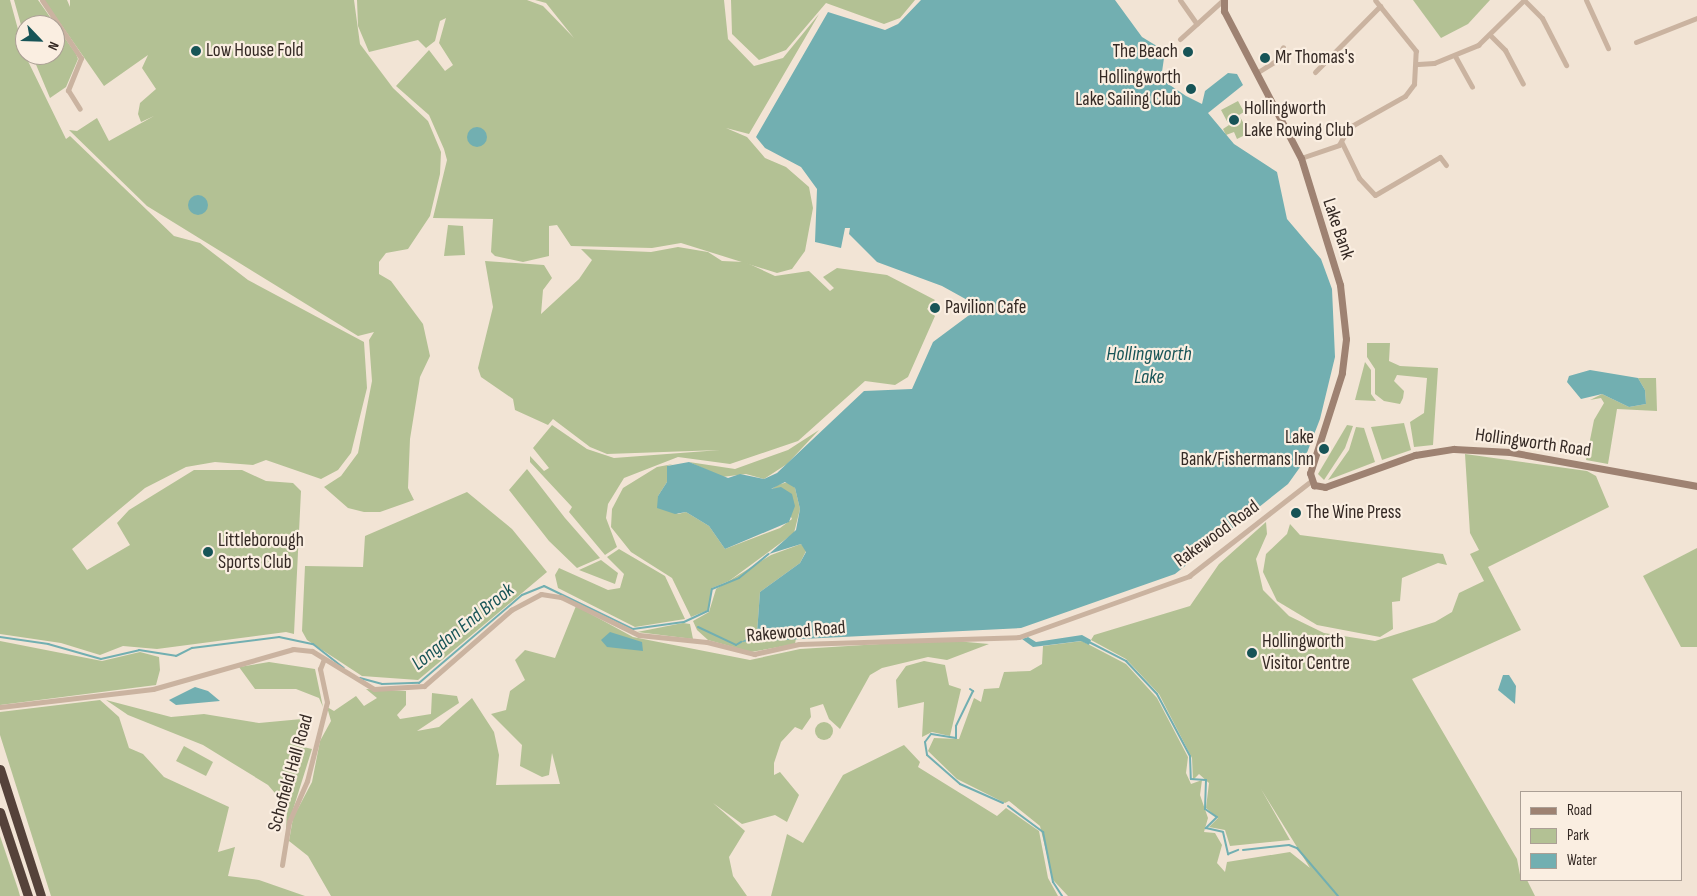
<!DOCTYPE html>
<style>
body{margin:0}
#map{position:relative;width:1697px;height:896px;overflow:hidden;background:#f2e4d5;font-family:"Sofia Sans Condensed",sans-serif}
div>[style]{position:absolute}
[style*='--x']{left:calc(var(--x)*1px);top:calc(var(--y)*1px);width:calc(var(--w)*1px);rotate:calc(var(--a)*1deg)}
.green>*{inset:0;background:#b3c194}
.round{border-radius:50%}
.water>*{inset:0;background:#72afb1}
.stream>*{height:2px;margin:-1px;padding:0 1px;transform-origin:1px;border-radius:1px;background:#72afb1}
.minor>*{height:5px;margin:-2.5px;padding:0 2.5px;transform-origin:2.5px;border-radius:2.5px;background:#cab3a0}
.secondary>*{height:7px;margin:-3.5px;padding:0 3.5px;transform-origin:3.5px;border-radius:3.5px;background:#9e8272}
.motorway>*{height:9px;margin:-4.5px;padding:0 4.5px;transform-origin:4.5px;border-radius:4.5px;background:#55423a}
.dots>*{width:14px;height:14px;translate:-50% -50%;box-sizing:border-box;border:2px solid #faeee1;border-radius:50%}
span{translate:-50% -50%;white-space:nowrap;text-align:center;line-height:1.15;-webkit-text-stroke:4.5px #faeee1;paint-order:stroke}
.poi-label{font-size:19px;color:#342924}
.left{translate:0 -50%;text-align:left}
.right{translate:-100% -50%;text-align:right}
.street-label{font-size:19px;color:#342924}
.water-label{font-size:20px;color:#175457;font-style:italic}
.legend{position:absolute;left:1520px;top:791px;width:162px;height:90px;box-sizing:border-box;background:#faeee1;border:1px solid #ab9f95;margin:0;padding:6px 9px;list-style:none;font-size:15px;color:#342924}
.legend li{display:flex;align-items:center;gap:10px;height:25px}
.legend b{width:25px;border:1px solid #ab9f95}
.north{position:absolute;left:15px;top:15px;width:50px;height:50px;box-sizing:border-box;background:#faeee1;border:1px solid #ab9f95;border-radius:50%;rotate:114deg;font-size:14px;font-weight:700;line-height:20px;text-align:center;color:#342924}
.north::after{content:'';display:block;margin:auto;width:18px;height:22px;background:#175457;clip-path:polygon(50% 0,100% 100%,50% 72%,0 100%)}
</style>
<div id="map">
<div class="green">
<div style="clip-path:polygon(0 0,10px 0,25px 55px,66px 139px,70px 136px,174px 236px,200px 243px,248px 280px,364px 342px,367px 388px,351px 453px,338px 470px,321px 479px,266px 460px,253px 465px,215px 462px,186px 467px,145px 488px,72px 549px,87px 570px,130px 545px,117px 523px,129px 510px,194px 470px,242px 470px,266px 481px,293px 483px,301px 491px,294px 634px,286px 632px,157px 649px,123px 646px,100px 655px,61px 643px,0 634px)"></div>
<div style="clip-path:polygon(14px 0,38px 0,76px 54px,78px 59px,66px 87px,50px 98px,32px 55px,55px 55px,55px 25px,25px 25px,25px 39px)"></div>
<div style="clip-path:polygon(44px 0,67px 0,70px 7px,70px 0,354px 0,360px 44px,393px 88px,428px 121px,441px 152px,440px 174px,430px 216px,408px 249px,386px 253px,379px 262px,379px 274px,391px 281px,423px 324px,430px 356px,420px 377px,410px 439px,408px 488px,414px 500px,380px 512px,364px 512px,348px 508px,324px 487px,341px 476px,358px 453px,372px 381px,369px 340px,374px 332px,358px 336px,147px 206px,69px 130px,77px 131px,97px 118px,109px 141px,154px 116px,141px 122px,138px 114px,140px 103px,156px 89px,142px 68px,148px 55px,104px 86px)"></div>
<div style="clip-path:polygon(357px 0,527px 0,543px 6px,574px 38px,546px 3px,535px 0,724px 0,728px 39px,754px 66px,783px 58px,819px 14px,749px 134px,726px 128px,747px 137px,765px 158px,786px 167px,809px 187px,813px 208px,805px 251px,792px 269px,777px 273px,681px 243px,652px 248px,571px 246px,557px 225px,549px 226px,549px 256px,523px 262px,495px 256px,491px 252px,493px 219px,433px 218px,447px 160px,444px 149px,429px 115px,396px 86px,429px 50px,445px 71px,453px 65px,439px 43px,446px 18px,440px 21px,435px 41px,426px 48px,418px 40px,369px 52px,358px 26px)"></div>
<div style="clip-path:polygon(731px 0,915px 0,900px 18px,884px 24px,826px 3px,786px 50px,759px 60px,732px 34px)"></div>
<div style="clip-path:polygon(1413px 0,1490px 0,1468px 24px,1441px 38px)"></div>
<div style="clip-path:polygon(1238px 101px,1244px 112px,1239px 115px,1249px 133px,1237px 139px,1234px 132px,1226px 135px,1223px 129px,1229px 125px,1221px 110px)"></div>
<div style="clip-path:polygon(448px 225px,463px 226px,465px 255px,444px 256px)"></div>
<div style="clip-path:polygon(678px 247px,708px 252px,722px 261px,745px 262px,775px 276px,809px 271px,830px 291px,834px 288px,823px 277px,837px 268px,887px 275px,935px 300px,927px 309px,935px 316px,908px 377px,895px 385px,865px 381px,798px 441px,730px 464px,678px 457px,624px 478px,608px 504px,606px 518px,617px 547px,605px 555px,569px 512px,572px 507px,530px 462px,530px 456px,544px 471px,549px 468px,533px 448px,552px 425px,587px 449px,614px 458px,720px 450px,607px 454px,590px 447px,553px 419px,548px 425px,515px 410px,513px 399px,481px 377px,478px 368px,493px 307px,485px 261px,544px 265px,552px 278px,543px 290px,541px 314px,579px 279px,592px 260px,581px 249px,651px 252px)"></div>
<div style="clip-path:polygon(1367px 343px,1390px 343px,1389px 361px,1400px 366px,1438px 368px,1433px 445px,1414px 447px,1410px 422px,1424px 413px,1427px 378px,1397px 375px,1394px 381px,1404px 391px,1403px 398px,1400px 404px,1384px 401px,1375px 394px,1375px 369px,1367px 357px)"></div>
<div style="clip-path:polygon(1365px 362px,1371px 370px,1371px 394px,1376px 401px,1355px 400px)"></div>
<div style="clip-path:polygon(1638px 378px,1656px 378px,1657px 411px,1617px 409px,1608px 464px,1586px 460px,1594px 420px,1604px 403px,1601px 398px,1590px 400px,1602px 394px,1629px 407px,1646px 404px,1645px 390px)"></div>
<div style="clip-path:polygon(1404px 423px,1411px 450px,1382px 460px,1371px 427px)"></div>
<div style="clip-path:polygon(1347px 425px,1353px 426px,1345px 448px,1324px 480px,1318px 474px)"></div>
<div style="clip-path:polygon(1356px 427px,1364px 428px,1375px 462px,1328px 480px,1349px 450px)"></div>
<div style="clip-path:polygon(819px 430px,787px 464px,764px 479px,746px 474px,722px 477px,689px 462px,735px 469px,788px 450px)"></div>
<div style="clip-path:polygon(1465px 454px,1587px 471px,1596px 476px,1609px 507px,1488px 567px,1521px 630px,1412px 679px,1517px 859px,1521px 880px,1527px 880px,1535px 896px,1068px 896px,1053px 880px,1040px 826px,1009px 801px,1005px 803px,957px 779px,928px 751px,934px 738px,959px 739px,974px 698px,981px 702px,984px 689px,999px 688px,1004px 672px,1030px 671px,1042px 664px,1043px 646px,1082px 641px,1126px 664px,1157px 698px,1188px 757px,1186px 773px,1191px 784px,1202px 780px,1200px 795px,1208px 818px,1204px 832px,1215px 833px,1222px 845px,1217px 863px,1225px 872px,1227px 862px,1290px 852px,1310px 868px,1261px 789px,1290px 840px,1230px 846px,1225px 830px,1209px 827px,1218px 818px,1206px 808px,1209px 783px,1199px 774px,1193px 780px,1192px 758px,1159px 694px,1126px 659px,1091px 640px,1094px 635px,1190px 606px,1219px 564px,1266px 522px,1267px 534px,1256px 559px,1263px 590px,1289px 616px,1324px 633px,1375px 641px,1435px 622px,1452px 612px,1459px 593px,1484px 581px,1470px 554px,1479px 550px,1470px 533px)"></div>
<div style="clip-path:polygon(673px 464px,667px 466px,667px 482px,658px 496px,678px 514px,686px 512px,709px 526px,725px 549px,780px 528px,792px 519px,777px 488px,771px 490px,777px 485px,788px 482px,795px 488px,800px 509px,794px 533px,729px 581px,712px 588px,708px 610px,691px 617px,672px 578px,631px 552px,611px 527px,612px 509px,623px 488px,657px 467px)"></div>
<div style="clip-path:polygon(527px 469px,565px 518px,600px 558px,577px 568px,549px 541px,509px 490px)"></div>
<div style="clip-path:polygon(467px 492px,512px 529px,547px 572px,418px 680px,362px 676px,307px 640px,302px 631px,305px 566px,363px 567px,365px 536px)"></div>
<div style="clip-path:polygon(1290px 524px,1300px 535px,1443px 554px,1447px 565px,1438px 563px,1402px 578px,1400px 601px,1392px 602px,1393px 629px,1380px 637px,1317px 625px,1277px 601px,1263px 572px,1266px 554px,1287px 534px)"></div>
<div style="clip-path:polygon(801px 544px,807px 549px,800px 563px,760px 592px,757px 633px,742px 642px,796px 638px,795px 644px,751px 652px,708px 640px,697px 630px,693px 621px,709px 612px,716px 589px,771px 555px)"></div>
<div style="clip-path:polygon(1697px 548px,1697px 647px,1681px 647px,1643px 576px)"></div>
<div style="clip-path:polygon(619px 549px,665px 576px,685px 619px,635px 627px,558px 588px,555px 575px,559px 568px,608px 590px,620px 588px,624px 574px,607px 557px)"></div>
<div style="clip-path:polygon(601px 560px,618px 573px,615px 584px,579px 570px)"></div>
<div style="clip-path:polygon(576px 606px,633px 637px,750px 660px,800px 649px,944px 640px,989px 644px,947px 660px,928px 657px,882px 668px,870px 675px,840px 729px,829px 719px,823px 704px,810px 708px,811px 717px,802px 730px,795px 727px,781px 742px,774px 763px,774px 775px,780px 772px,799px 795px,787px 822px,775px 815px,742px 824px,713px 803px,745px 831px,729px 857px,733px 876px,747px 896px,331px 896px,308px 856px,289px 841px,293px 818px,312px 782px,320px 741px,331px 721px,327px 707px,334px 711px,356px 696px,364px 706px,377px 698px,366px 689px,406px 691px,406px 705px,397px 715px,400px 719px,431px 714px,432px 693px,457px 696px,459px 703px,417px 731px,439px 727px,472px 698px,494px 732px,499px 755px,496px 785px,560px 784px,552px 753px,549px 775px,542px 777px,520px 766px,522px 745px,491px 714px,506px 710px,510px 691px,525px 680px,515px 660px,525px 650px,555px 658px)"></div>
<div style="clip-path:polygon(683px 623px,690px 624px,693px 639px,637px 632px)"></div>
<div style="clip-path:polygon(0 641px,102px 661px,140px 652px,159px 657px,160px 670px,156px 685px,0 705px)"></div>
<div style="clip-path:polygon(924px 661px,945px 665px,949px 685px,961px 689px,950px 736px,932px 732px,922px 737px,924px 702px,898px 708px,896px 680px,906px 666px)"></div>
<div style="clip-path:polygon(269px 662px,315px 669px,323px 707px,319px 698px,296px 689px,255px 689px,239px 667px)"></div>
<div style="clip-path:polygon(100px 700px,119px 717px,129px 748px,143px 754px,164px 777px,229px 807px,218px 852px,235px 847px,228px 876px,259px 880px,305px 896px,51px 896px,0 735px,0 712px)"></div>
<div style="clip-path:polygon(106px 700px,171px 717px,204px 714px,259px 723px,302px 719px,299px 746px,312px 749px,286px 832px,287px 807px,268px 785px,203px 745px,128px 715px)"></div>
<div class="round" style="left:815px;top:722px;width:18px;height:18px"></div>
<div style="clip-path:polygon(904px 745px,920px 762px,918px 767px,997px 816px,1006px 808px,1039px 831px,1048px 878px,1058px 896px,771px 896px,787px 834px,803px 843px,843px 775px)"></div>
<div style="clip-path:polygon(184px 746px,213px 762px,206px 776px,176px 761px)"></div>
<div style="clip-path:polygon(0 836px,18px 889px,20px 896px,0 896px)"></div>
</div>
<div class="water">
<div style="clip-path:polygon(921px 0,1115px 0,1142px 37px,1165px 51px,1161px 79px,1186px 96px,1202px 104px,1205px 91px,1228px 73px,1237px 74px,1243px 85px,1208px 113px,1234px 144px,1277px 172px,1287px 219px,1321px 259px,1332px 289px,1335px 357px,1320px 419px,1303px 463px,1288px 484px,1175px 574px,1021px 628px,741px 642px,757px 633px,760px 592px,800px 563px,806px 552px,801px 544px,769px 554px,796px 530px,800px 509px,795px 488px,785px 482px,771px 489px,781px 487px,792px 494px,795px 506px,789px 522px,725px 549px,709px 526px,686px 512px,675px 514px,657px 508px,658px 496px,667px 482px,667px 466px,689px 462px,728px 478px,740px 474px,764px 479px,777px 473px,864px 391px,912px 389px,933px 342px,980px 307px,942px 286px,877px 262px,849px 234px,850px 228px,845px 228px,841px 248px,815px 242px,817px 189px,801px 167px,765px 148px,756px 137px,828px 12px,885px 30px,898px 24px)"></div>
<div class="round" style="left:467px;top:127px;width:20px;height:20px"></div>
<div class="round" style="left:188px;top:195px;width:20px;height:20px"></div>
<div style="clip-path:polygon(1590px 370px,1638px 378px,1645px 390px,1646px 404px,1629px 407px,1602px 394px,1581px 399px,1567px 382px,1569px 376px)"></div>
<div style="clip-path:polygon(610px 632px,642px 642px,643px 651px,607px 647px,601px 640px)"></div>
<div style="clip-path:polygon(1082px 635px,1091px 640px,1089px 645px,1081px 641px,1033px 647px,1022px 639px,1028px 637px,1036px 642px)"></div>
<div style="clip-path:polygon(1503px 675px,1509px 675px,1516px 686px,1515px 704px,1498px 690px)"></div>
<div style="clip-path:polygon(195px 687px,208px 691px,220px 701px,176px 705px,169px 700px)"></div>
</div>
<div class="stream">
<div style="--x:698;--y:627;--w:42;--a:25.3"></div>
<div style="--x:736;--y:645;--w:6;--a:-31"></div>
<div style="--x:0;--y:637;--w:49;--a:8.3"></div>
<div style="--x:48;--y:644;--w:55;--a:15.8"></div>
<div style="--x:101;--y:659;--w:39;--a:-13"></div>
<div style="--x:139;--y:650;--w:37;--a:9"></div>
<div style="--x:176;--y:656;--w:18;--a:-27"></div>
<div style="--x:192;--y:648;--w:88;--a:-7.2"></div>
<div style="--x:279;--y:637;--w:35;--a:12"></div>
<div style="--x:313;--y:644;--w:39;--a:38"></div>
<div style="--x:1089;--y:642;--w:42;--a:27.2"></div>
<div style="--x:1126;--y:661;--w:45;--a:46.8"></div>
<div style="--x:1157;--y:694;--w:70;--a:62"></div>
<div style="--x:1190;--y:756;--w:23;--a:88"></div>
<div style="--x:1191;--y:779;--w:15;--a:4"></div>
<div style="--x:1206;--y:780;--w:29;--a:92"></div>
<div style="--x:1205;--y:809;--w:14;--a:34"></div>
<div style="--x:1217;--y:817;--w:16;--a:135"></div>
<div style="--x:1206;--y:828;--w:17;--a:13"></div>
<div style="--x:1223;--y:832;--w:23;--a:77"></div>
<div style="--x:1228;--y:854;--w:11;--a:-22"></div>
<div style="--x:360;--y:678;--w:23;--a:15"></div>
<div style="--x:382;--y:684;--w:37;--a:-2"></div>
<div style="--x:419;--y:683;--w:135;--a:-40.5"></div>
<div style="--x:522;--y:595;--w:24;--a:-22"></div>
<div style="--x:544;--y:586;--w:99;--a:25.8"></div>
<div style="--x:633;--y:629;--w:51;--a:-7.8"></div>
<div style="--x:684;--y:622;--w:26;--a:-25"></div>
<div style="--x:708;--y:611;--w:22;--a:-80"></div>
<div style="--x:712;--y:589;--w:29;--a:-22"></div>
<div style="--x:739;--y:578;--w:38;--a:-39"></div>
<div style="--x:970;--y:689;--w:4;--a:34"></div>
<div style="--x:973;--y:691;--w:39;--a:116"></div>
<div style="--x:956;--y:726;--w:12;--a:90"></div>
<div style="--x:956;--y:738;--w:25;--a:-171"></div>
<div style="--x:931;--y:734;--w:10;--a:127"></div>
<div style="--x:925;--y:742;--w:13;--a:81"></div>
<div style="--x:927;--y:755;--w:44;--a:41.3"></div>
<div style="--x:960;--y:784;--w:47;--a:23.8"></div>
<div style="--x:1008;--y:806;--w:44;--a:36.6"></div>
<div style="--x:1043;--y:832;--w:51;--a:78.7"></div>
<div style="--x:1053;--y:882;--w:17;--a:57"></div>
<div style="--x:1243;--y:850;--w:46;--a:-6.2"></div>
<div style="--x:1289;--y:845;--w:9;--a:21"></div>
<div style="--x:1297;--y:848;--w:63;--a:49.5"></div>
</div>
<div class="minor">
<div style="--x:42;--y:0;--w:70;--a:56.1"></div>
<div style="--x:81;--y:58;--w:35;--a:112"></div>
<div style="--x:68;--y:90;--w:22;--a:58"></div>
<div style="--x:1180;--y:0;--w:29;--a:55"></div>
<div style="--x:1524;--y:0;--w:25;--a:45"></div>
<div style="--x:1542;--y:18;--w:53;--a:62.9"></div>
<div style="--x:1586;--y:0;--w:53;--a:65.4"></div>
<div style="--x:1491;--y:36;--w:20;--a:45"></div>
<div style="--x:1505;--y:50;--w:38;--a:62"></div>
<div style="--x:1180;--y:39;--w:58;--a:-42.2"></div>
<div style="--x:1636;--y:42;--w:66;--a:-21.5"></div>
<div style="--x:1455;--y:56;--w:35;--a:61"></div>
<div style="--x:1418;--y:64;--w:16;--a:-4"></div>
<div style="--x:1434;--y:63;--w:48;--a:-22.2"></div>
<div style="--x:1478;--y:45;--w:64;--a:-44.4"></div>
<div style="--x:1258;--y:72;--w:22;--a:-32"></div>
<div style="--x:1277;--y:60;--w:14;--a:-65"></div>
<div style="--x:1315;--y:72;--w:93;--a:-45.4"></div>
<div style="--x:1342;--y:143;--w:39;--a:64"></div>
<div style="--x:1359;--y:178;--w:23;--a:47"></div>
<div style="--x:1375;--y:195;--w:75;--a:-30.3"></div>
<div style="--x:1440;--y:157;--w:10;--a:53"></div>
<div style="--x:1301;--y:158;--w:40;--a:-18.9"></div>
<div style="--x:1339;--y:145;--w:19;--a:-62"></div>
<div style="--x:1348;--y:128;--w:65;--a:-29.3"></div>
<div style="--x:1405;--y:96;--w:15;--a:-53"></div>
<div style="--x:1414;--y:84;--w:33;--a:-87"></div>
<div style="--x:1416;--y:51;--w:65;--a:-128.8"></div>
<div style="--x:0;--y:707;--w:154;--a:-6.7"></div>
<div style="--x:153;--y:689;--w:146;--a:-15.9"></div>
<div style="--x:293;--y:649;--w:19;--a:6"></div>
<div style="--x:312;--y:651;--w:73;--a:31.5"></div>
<div style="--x:374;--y:689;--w:50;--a:-3.4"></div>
<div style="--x:424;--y:686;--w:116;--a:-41.1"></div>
<div style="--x:511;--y:610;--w:34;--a:-28"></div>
<div style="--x:541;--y:594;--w:20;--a:9"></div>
<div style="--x:561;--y:597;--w:87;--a:26"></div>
<div style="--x:639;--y:635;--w:68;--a:5.9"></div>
<div style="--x:707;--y:642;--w:49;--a:14.3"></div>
<div style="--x:754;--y:654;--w:46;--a:-12.5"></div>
<div style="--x:799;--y:644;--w:220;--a:-1.8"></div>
<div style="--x:1019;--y:637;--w:181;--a:-19.7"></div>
<div style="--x:1189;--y:576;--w:155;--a:-37.9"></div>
<div style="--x:282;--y:865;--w:44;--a:-80.8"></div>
<div style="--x:289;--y:822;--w:45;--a:-66.3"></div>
<div style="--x:307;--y:781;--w:81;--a:-75.8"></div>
<div style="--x:327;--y:702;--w:34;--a:-102"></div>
<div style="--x:320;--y:669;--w:9;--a:-69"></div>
</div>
<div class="secondary">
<div style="--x:1224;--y:0;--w:11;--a:90"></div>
<div style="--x:1224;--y:11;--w:166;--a:62.4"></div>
<div style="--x:1301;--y:158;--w:133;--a:72.9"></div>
<div style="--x:1340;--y:285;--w:54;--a:83.7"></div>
<div style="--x:1346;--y:339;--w:34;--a:97"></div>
<div style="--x:1342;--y:373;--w:105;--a:107.7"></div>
<div style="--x:1310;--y:473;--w:13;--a:72"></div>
<div style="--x:1314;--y:485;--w:11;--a:10"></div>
<div style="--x:1325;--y:487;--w:96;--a:-19.6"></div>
<div style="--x:1415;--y:455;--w:39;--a:-9"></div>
<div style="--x:1454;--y:449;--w:56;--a:3.1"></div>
<div style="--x:1510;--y:452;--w:190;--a:10.3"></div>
</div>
<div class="motorway">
<div style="--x:0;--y:769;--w:133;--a:72.1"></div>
<div style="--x:0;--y:812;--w:89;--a:71.6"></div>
</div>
<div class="dots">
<div style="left:196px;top:51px;background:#175457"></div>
<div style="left:1188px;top:52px;background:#175457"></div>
<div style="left:1265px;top:58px;background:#175457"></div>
<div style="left:1191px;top:89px;background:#175457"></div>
<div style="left:1234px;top:120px;background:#175457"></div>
<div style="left:935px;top:308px;background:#175457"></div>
<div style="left:1324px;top:449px;background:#175457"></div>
<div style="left:1296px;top:513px;background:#175457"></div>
<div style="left:208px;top:552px;background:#175457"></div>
<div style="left:1252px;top:653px;background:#175457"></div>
</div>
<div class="poi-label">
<span class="left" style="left:206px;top:51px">Low House Fold</span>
<span class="right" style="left:1178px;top:52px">The Beach</span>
<span class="left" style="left:1275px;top:58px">Mr Thomas's</span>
<span class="right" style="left:1181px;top:89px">Hollingworth<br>Lake Sailing Club</span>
<span class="left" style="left:1244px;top:120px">Hollingworth<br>Lake Rowing Club</span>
<span class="left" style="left:945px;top:308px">Pavilion Cafe</span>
<span class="right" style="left:1314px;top:449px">Lake<br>Bank/Fishermans Inn</span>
<span class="left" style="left:1306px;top:513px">The Wine Press</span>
<span class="left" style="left:218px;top:552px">Littleborough<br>Sports Club</span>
<span class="left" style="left:1262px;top:653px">Hollingworth<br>Visitor Centre</span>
</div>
<div class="street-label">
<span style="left:1338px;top:229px;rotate:71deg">Lake Bank</span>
<span style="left:1533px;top:443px;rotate:8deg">Hollingworth Road</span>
<span style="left:1217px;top:534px;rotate:-36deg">Rakewood Road</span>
<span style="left:796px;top:632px;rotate:-5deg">Rakewood Road</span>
<span style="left:291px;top:773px;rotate:-74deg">Schofield Hall Road</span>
</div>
<div class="water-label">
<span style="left:1149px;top:366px">Hollingworth<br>Lake</span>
<span style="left:463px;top:627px;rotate:-39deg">Longdon End Brook</span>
</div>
<ul class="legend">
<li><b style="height:6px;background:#9e8272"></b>Road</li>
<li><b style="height:14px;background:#b3c194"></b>Park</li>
<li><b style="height:14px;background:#72afb1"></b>Water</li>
</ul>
<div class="north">N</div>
</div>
